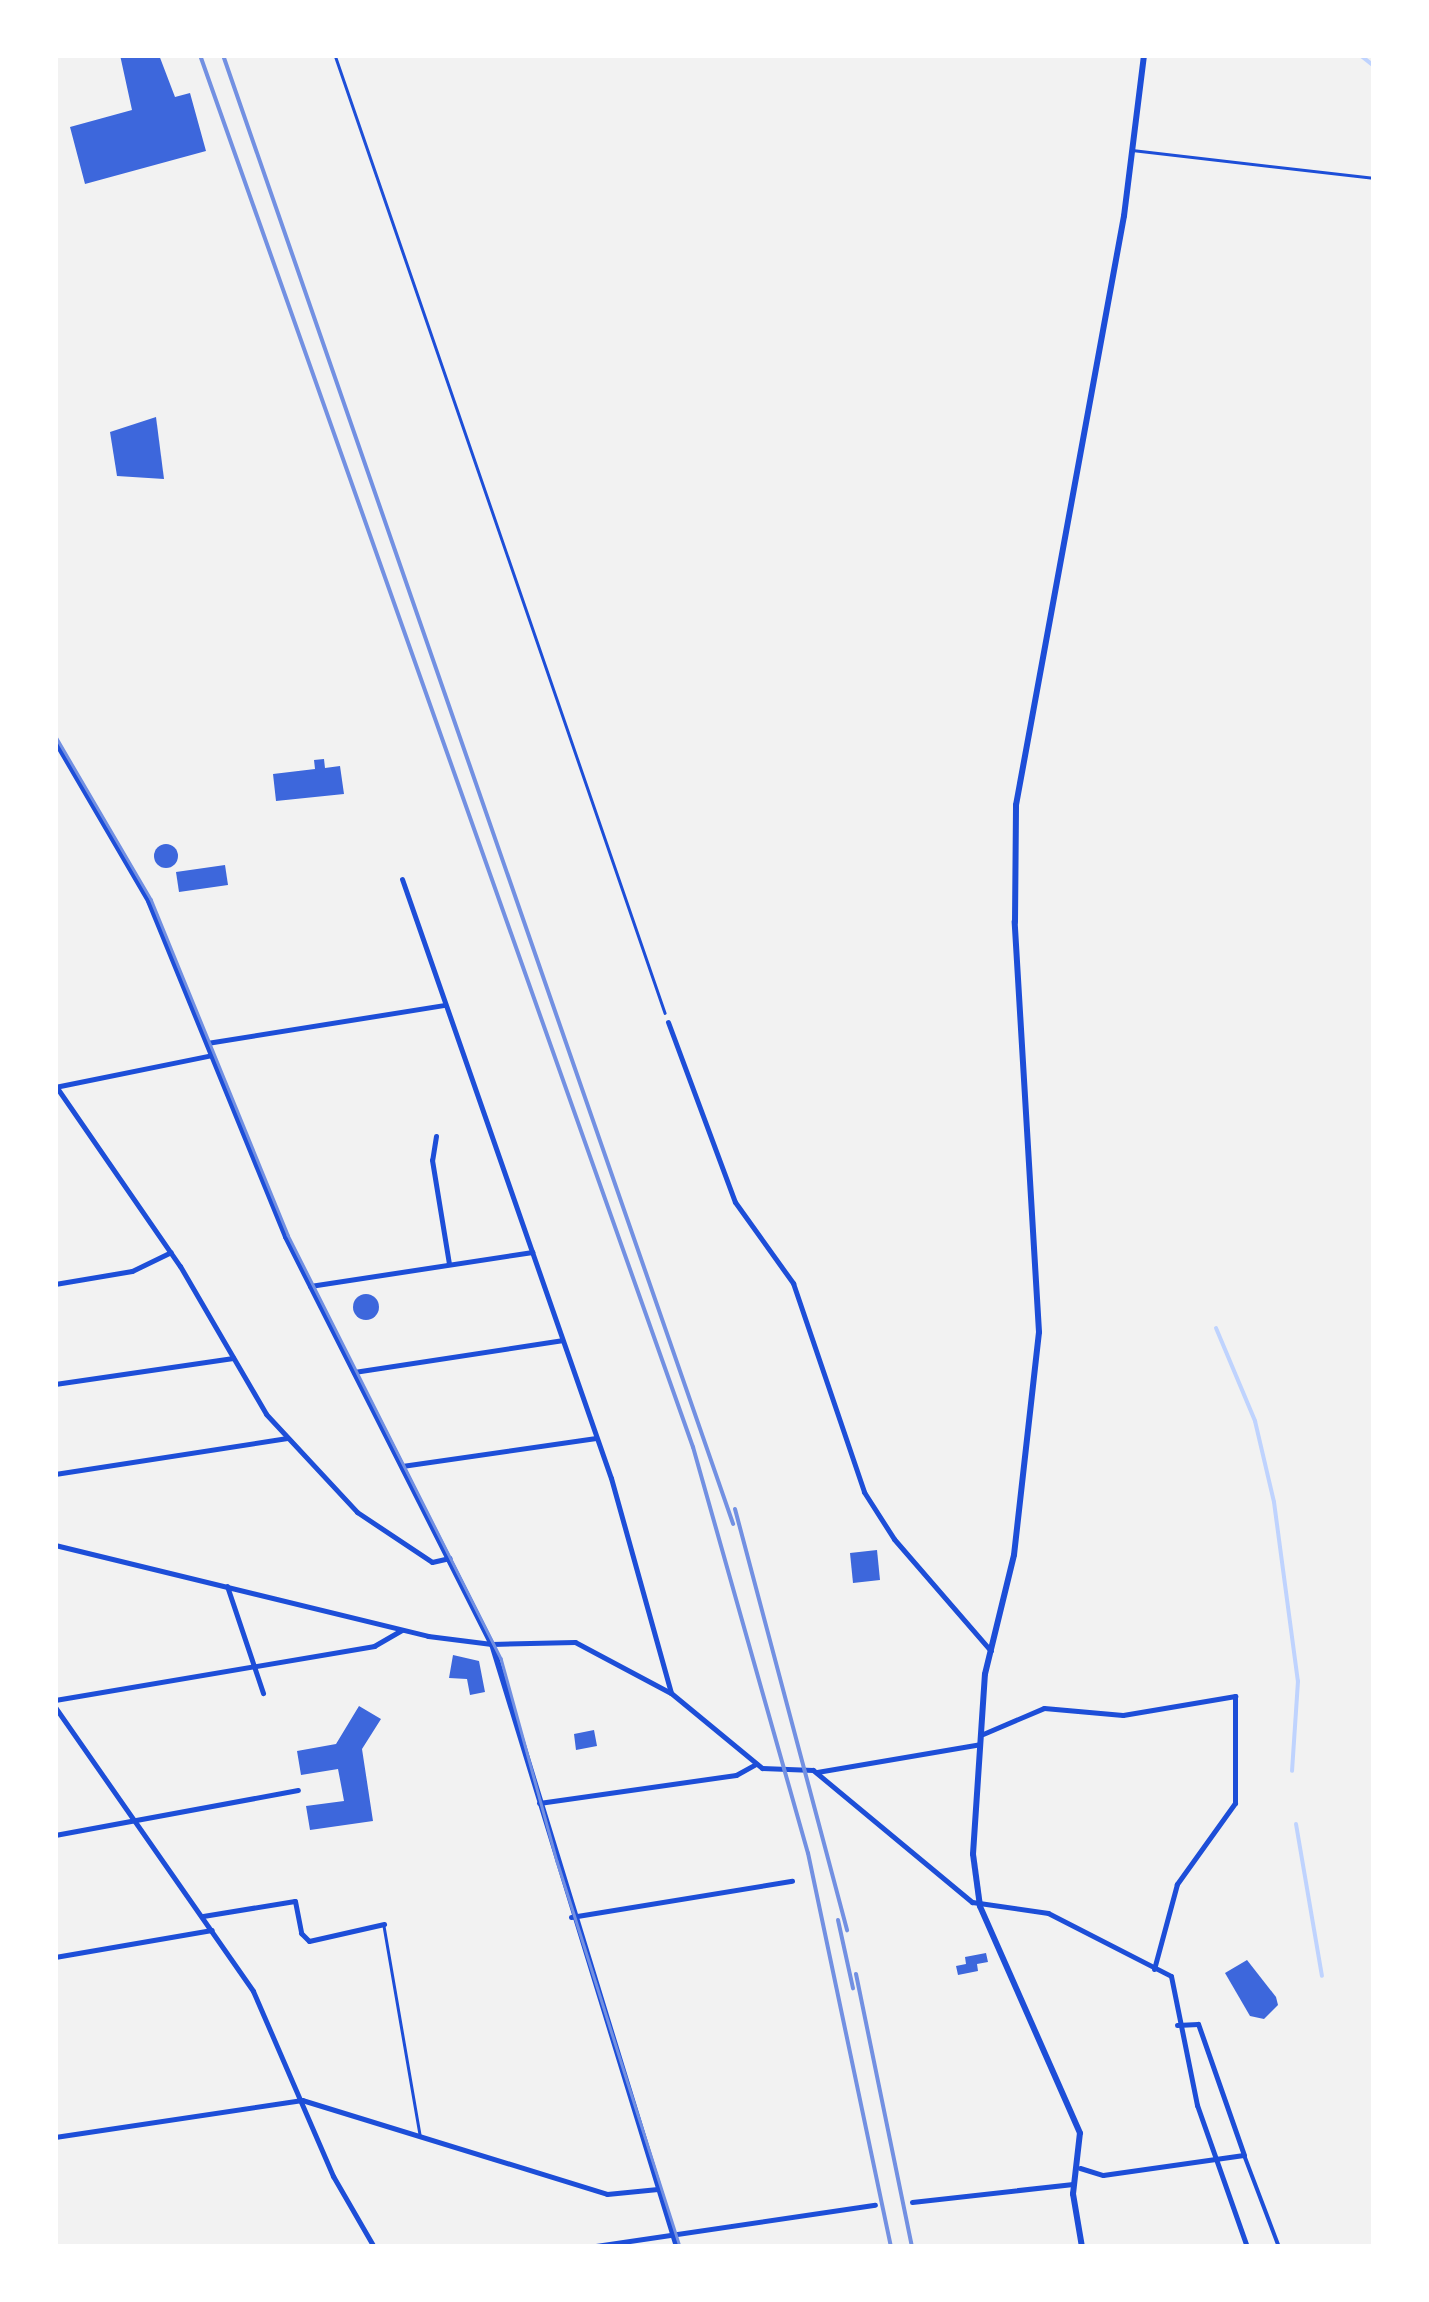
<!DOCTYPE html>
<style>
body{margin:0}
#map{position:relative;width:1429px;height:2302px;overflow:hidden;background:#f2f2f2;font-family:Manrope,sans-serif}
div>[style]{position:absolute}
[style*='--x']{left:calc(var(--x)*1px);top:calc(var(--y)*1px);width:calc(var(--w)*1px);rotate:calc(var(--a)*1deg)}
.stream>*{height:4px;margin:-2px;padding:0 2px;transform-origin:2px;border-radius:2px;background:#bfd3fe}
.building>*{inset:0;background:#3d67dc}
.round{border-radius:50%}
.path>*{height:2.5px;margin:-1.25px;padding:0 1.25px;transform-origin:1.25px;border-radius:1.25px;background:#1d4ed8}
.service>*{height:2.5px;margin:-1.25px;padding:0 1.25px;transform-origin:1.25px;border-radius:1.25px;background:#1d4ed8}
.pedestrian>*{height:4px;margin:-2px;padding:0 2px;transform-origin:2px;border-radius:2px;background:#1d4ed8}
.minor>*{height:5px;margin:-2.5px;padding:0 2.5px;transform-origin:2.5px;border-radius:2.5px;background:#1d4ed8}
.tertiary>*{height:6px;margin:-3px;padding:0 3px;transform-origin:3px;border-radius:3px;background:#1d4ed8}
.secondary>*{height:6px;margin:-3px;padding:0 3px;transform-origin:3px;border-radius:3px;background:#1d4ed8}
.tram>*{height:2.5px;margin:-1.25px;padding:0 1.25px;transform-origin:1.25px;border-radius:1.25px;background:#7290e2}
.rail>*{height:4px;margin:-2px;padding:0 2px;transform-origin:2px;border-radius:2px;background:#7290e2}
span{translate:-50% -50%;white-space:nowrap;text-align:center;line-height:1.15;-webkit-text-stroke:8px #fff;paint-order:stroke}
.frame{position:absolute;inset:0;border:58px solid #fff;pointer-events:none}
</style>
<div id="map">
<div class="stream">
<div style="--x:1360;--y:55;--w:18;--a:38"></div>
<div style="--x:1216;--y:1328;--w:101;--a:67.2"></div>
<div style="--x:1255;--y:1421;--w:83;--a:76.8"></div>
<div style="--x:1274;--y:1502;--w:181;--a:82.4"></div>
<div style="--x:1298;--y:1681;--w:90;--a:93.8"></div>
<div style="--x:1296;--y:1824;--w:154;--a:80.3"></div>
</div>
<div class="building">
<div style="clip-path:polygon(120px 55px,159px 55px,175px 97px,190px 93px,206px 151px,85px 184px,70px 127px,132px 110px)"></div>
<div style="clip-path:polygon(156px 417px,164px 479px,117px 476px,110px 432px)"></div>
<div style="clip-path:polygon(324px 759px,325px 768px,340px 766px,344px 794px,276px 801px,273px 774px,315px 769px,314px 760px)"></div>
<div class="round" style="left:154px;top:844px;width:24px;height:24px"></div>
<div style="clip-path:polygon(225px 865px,228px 885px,179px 892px,176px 872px)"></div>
<div class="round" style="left:353px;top:1294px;width:26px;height:26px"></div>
<div style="clip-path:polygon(877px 1550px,880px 1580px,853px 1583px,850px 1553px)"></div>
<div style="clip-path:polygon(453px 1655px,479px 1661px,485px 1692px,470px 1695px,467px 1679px,449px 1678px)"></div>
<div style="clip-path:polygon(359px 1706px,381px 1719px,362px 1749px,373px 1821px,310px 1830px,306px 1806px,344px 1801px,342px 1790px,338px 1769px,301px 1775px,297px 1751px,336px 1744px)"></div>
<div style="clip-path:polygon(594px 1730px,597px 1746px,576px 1750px,574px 1734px)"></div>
<div style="clip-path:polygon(986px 1953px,988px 1962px,977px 1964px,978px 1971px,958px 1975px,956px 1966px,966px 1964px,965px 1957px)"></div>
<div style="clip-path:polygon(1247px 1960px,1276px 1997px,1278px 2005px,1264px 2019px,1250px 2016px,1225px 1973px)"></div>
</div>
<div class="path">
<div style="--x:335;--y:55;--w:1013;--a:70.99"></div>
</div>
<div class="service">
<div style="--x:1132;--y:150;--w:244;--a:6.6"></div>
<div style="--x:384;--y:1926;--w:212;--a:80.2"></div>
</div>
<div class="pedestrian">
<div style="--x:1244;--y:2155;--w:98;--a:69.2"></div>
</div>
<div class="minor">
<div style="--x:402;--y:879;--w:634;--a:70.77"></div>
<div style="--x:611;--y:1478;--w:223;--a:74.4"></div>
<div style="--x:668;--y:1022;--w:192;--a:69.6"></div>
<div style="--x:735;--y:1202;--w:100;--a:54.4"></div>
<div style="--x:793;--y:1283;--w:221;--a:71.2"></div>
<div style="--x:864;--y:1492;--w:56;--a:57.4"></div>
<div style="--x:894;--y:1539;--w:148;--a:49.1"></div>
<div style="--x:207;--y:1043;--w:241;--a:-9.1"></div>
<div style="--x:55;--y:1085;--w:220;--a:55.4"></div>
<div style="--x:180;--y:1266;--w:171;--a:59.8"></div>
<div style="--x:266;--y:1414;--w:134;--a:47.1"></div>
<div style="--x:357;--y:1512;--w:90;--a:33.7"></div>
<div style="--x:432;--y:1562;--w:18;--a:-13"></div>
<div style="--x:55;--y:1087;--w:160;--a:-11.5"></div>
<div style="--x:436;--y:1136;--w:24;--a:99"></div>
<div style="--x:432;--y:1160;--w:105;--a:80.7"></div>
<div style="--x:55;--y:1284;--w:78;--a:-9.6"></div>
<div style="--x:132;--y:1271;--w:43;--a:-26"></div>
<div style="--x:310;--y:1286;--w:225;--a:-8.7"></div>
<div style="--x:354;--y:1372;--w:210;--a:-8.7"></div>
<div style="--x:55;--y:1384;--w:180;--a:-8.3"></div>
<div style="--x:402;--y:1466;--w:196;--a:-8.2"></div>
<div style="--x:55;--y:1474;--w:235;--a:-8.8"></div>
<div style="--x:55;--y:1545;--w:384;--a:13.7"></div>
<div style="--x:428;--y:1636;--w:64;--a:7.1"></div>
<div style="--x:492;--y:1644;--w:83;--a:-1.4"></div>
<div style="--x:575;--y:1642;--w:109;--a:28"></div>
<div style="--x:671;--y:1693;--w:118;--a:39.5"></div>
<div style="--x:762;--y:1768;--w:51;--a:2.2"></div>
<div style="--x:813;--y:1770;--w:207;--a:39.7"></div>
<div style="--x:972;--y:1902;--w:77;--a:8.2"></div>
<div style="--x:1048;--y:1913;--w:138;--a:27.1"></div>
<div style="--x:1171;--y:1976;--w:132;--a:78.6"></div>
<div style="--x:1197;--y:2105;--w:151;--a:70.6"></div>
<div style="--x:227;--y:1586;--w:113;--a:71.4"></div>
<div style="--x:55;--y:1700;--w:324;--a:-9.6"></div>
<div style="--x:374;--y:1646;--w:32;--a:-30"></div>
<div style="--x:55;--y:1707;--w:346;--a:55.1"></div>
<div style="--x:253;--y:1991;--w:202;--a:66.6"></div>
<div style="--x:333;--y:2176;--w:82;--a:60"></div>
<div style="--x:983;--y:1734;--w:66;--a:-23.1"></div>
<div style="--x:1044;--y:1708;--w:79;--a:5.1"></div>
<div style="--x:1123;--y:1715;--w:114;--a:-9.6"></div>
<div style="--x:1235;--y:1696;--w:107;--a:90"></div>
<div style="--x:1235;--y:1803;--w:100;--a:125.6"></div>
<div style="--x:1177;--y:1884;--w:88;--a:105.1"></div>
<div style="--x:817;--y:1772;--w:165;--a:-9.7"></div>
<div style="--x:539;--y:1803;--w:199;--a:-8.1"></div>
<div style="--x:736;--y:1775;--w:23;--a:-29"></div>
<div style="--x:55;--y:1835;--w:247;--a:-10.5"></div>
<div style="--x:203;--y:1916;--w:93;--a:-9.3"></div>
<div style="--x:295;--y:1901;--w:33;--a:79"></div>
<div style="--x:301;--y:1933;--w:11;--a:45"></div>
<div style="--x:309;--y:1941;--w:77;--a:-12.8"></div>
<div style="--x:571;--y:1917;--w:224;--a:-9.3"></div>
<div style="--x:55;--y:1957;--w:159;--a:-9.8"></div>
<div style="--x:55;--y:2137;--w:250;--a:-8.5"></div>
<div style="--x:302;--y:2100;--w:319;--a:17.1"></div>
<div style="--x:607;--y:2194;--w:51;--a:-5.6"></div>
<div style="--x:1080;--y:2168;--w:24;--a:17"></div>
<div style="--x:1103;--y:2175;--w:142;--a:-8.1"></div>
<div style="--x:1244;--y:2155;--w:139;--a:-109.3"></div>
<div style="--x:1198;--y:2024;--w:21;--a:177"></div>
<div style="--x:912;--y:2202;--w:162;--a:-6.4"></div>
<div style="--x:589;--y:2247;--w:289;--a:-8.4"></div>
</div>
<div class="tertiary">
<div style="--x:1082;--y:2247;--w:54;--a:-99.6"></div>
<div style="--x:1073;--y:2194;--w:61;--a:-83.5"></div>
<div style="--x:1080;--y:2133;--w:248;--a:-113.8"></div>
<div style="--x:980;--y:1906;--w:52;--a:-97.7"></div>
<div style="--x:973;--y:1854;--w:180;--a:-86.2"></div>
<div style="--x:985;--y:1674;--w:122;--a:-76.3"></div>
<div style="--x:1014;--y:1555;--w:224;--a:-83.6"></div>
<div style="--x:1039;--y:1332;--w:411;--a:-93.4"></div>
<div style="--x:1015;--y:922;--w:117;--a:-89.5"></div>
<div style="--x:1016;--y:805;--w:599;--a:-79.61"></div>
<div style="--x:1124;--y:216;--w:162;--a:-82.9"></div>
</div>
<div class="secondary">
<div style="--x:55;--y:740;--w:186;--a:59.7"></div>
<div style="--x:149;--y:901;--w:363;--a:67.8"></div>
<div style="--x:286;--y:1237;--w:456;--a:63.2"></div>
<div style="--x:492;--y:1644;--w:631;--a:72.94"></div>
</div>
<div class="tram">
<div style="--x:55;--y:735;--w:190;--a:59.7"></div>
<div style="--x:151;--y:899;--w:363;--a:67.8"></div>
<div style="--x:288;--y:1235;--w:474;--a:63.3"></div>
<div style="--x:501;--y:1658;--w:211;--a:74.6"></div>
<div style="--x:557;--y:1861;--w:405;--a:72.3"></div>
</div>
<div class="rail">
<div style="--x:200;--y:55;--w:1477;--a:70.5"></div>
<div style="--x:693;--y:1447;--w:422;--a:74.2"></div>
<div style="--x:808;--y:1853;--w:403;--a:78.1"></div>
<div style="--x:223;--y:55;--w:1555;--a:70.85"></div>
<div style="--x:735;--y:1509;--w:436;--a:75.1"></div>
<div style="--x:838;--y:1920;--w:70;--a:77.6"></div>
<div style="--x:856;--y:1974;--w:279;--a:78.4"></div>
</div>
<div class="frame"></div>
</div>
